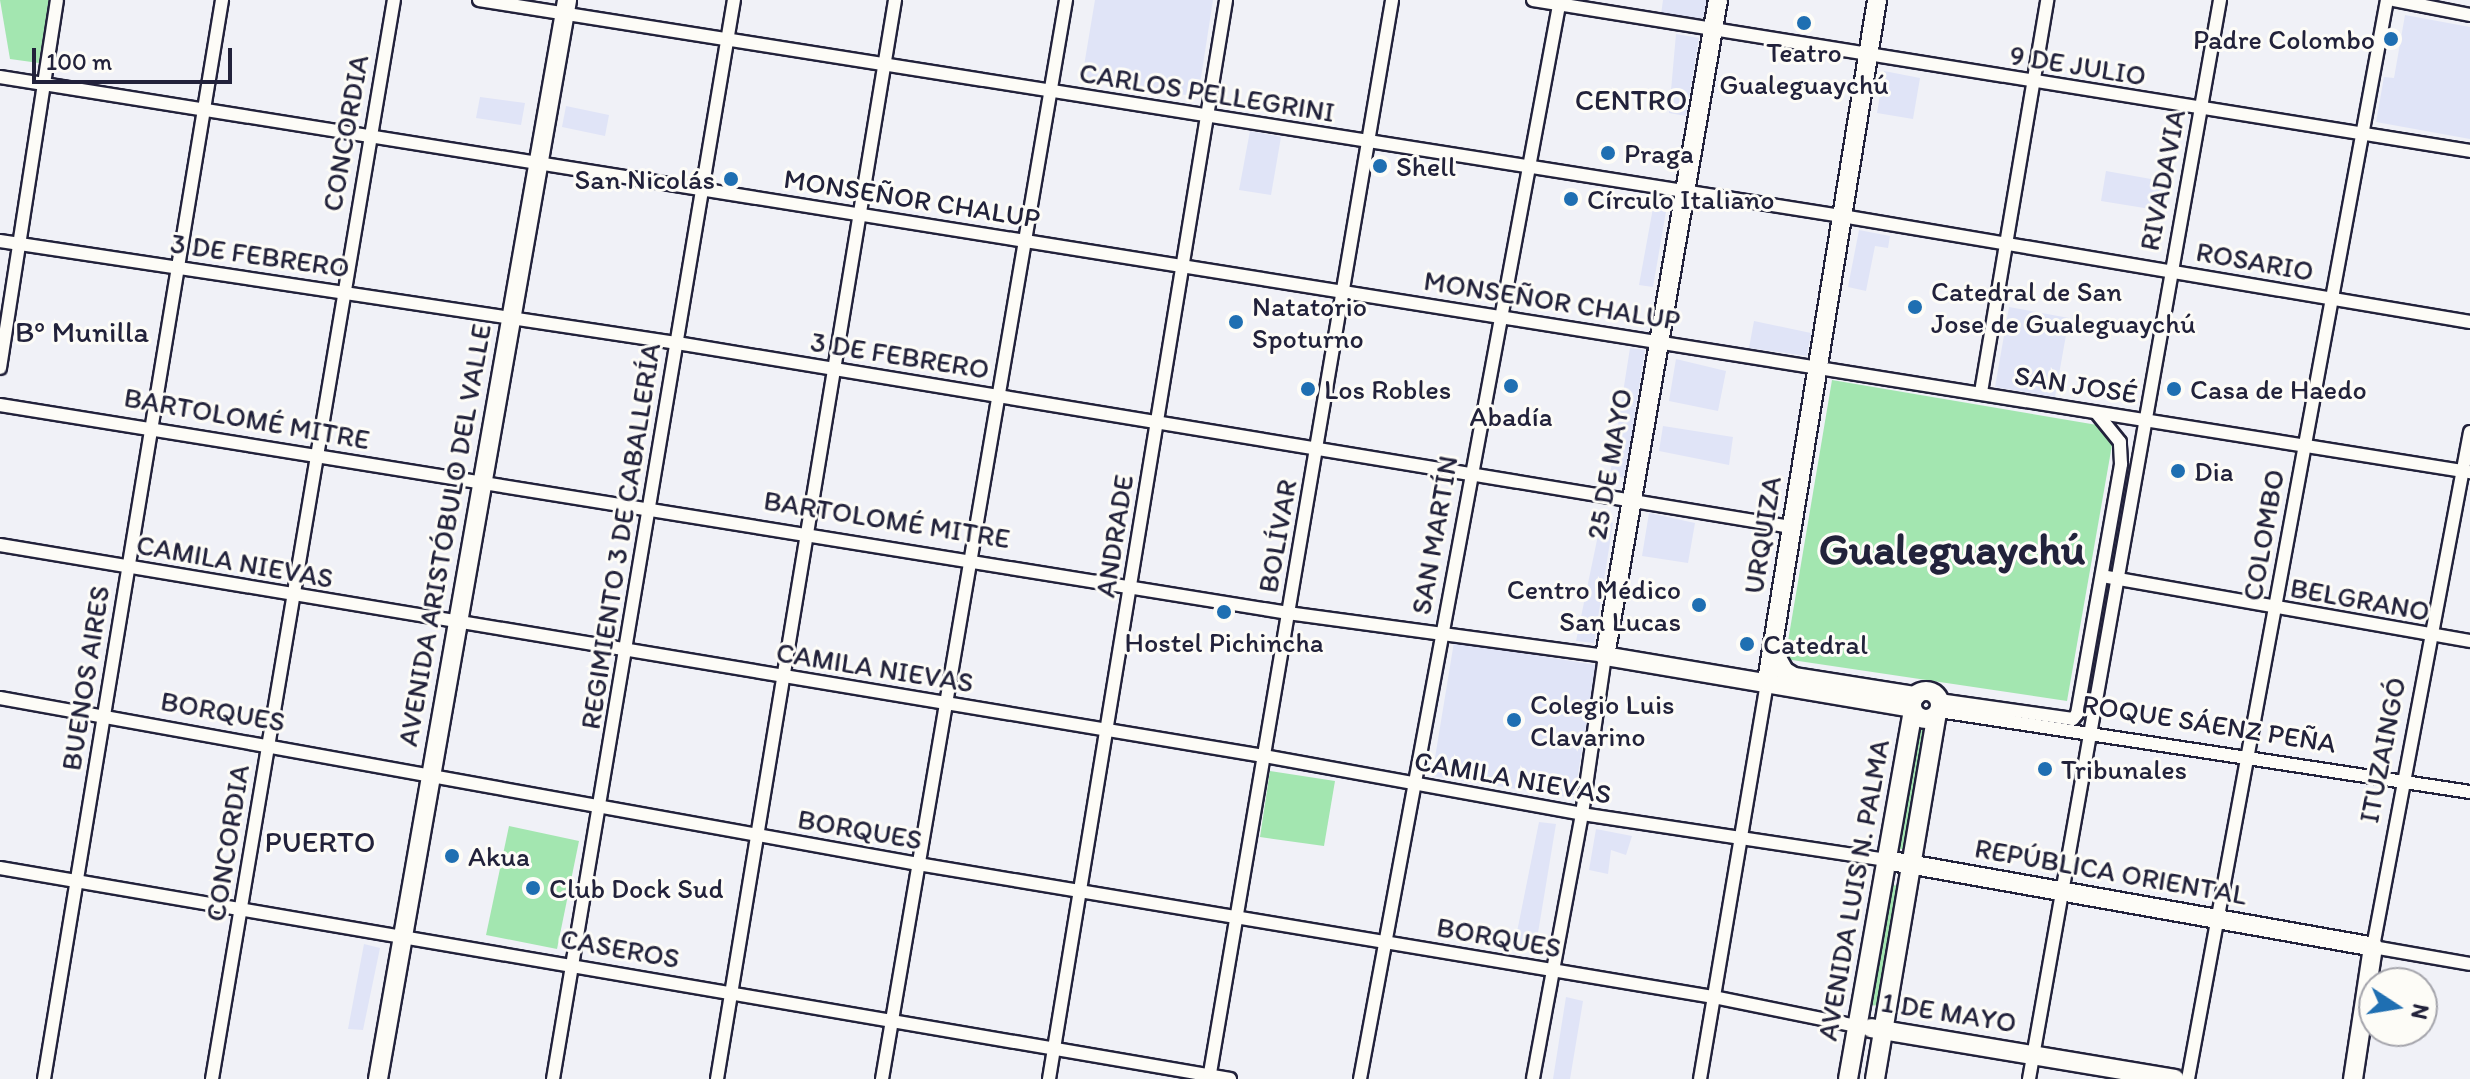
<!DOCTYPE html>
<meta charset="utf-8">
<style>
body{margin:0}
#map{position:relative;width:2470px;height:1079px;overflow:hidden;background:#f0f1f7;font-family:Itim,sans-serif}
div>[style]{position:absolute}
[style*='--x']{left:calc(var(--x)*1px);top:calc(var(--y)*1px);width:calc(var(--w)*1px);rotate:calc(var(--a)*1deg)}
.built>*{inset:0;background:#e0e4f7}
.green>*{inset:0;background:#a3e6b0}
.roads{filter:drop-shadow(2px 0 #22223b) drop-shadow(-2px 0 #22223b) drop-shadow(0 2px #22223b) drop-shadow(0 -2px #22223b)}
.street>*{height:12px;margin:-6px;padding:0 6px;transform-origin:6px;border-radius:6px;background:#fdfcf7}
.secondary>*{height:18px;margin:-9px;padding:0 9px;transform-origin:9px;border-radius:9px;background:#fdfcf7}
.secondary>.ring{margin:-9px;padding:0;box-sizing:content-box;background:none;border:18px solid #fdfcf7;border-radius:50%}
.dots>*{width:22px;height:22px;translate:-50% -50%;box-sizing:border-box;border:4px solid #fdfcf7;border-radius:50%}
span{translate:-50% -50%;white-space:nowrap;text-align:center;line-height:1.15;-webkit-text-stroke:6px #fdfcf7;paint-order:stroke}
.poi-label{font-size:28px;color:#22223b}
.right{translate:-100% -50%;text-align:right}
.left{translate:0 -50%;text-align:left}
.street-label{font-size:28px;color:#22223b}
.neighbourhood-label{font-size:30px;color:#22223b}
.town-label{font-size:44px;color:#22223b;font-weight:700}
.north{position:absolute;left:2358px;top:967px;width:80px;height:80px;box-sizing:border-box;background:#fdfcf7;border:2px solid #a5a5ac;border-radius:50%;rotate:102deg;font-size:22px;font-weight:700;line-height:32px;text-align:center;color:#22223b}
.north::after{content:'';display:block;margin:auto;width:28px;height:36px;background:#1f6fb2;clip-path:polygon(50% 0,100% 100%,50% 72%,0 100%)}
.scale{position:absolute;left:32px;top:48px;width:200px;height:36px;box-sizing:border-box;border:4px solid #22223b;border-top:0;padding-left:10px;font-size:24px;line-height:28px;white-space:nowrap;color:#22223b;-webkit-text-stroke:6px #fdfcf7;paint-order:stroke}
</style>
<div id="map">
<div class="built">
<div style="clip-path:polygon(1095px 0,1213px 0,1198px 97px,1082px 78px)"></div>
<div style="clip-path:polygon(1663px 0,1708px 0,1705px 16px,1696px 21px,1661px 15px)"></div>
<div style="clip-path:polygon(2405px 15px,2470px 27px,2470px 139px,2376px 122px,2384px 77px,2394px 78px)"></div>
<div style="clip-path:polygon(1676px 34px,1699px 38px,1686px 116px,1669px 113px)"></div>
<div style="clip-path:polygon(1884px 71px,1920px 78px,1913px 119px,1877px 113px)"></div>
<div style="clip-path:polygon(480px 97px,525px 103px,521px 125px,476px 118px)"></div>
<div style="clip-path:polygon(566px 106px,609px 115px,605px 136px,562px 127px)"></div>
<div style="clip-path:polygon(1250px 131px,1281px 137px,1271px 195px,1239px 190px)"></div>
<div style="clip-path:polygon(2106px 171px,2168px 182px,2163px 211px,2101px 201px)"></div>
<div style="clip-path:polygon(1655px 197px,1668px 200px,1653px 287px,1639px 285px)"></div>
<div style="clip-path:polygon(1859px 230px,1890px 236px,1888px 248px,1875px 246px,1866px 291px,1848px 287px)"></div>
<div style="clip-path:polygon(2009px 307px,2069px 318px,2055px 397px,1995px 387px)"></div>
<div style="clip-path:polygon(1754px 321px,1811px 333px,1807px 356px,1749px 348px)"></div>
<div style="clip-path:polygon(1630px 348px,1645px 350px,1636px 407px,1631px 407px,1638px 409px,1625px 478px,1610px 475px)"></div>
<div style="clip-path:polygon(1676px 359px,1726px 371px,1718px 411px,1669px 401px)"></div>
<div style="clip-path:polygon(1663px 426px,1733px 437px,1729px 465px,1659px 451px)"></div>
<div style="clip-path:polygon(1649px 513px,1695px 523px,1688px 563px,1642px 556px)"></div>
<div style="clip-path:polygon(1602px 516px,1613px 523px,1594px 643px,1576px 641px)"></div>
<div style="clip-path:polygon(1454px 642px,1596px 665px,1574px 798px,1432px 776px)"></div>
<div style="clip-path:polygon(1539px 822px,1556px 824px,1535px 951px,1514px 947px)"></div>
<div style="clip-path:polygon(1596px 829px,1632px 836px,1626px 855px,1611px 850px,1608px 874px,1589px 870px)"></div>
<div style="clip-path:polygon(364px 944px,380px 948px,363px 1030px,348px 1029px)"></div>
<div style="clip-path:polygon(1566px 997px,1583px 1001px,1570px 1079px,1553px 1079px)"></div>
</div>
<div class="green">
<div style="clip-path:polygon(0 0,49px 0,39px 63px,10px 59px)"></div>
<div style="clip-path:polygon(1832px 380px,2115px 428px,2067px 701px,1785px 659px)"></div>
<div style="clip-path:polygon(1917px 728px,1927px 730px,1907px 850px,1896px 848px)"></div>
<div style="clip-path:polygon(1270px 771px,1335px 781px,1324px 846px,1260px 837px)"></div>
<div style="clip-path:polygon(509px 826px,579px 841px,557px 949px,486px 935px)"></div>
<div style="clip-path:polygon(1890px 885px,1901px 886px,1880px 1006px,1870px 1005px)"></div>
</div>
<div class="roads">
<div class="street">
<div style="--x:479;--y:0;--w:1380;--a:9.01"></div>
<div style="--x:1842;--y:216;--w:637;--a:9.58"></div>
<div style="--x:1533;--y:0;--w:949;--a:9.15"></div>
<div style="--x:2394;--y:0;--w:77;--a:11.2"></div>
<div style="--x:0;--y:77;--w:2501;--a:9.09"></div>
<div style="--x:0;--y:241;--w:685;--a:8.57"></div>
<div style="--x:677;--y:343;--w:1129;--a:9.38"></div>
<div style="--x:0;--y:368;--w:372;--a:-81.2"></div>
<div style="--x:1981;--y:392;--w:398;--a:-80.4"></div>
<div style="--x:0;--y:405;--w:1305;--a:9.17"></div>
<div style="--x:1288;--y:613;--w:320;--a:7.7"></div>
<div style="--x:1605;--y:656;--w:160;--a:98.3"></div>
<div style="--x:1582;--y:814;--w:269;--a:100.5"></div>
<div style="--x:2470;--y:432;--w:524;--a:100.67"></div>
<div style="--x:2373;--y:947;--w:98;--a:9.9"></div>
<div style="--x:0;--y:545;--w:1281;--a:9.48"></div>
<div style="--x:1264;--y:756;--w:323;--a:10.3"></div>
<div style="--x:1582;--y:814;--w:307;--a:8.6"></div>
<div style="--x:2107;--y:577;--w:369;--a:10"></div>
<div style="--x:0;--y:698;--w:933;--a:10.25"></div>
<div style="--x:918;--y:864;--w:807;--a:9.49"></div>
<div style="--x:1714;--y:997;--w:145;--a:11.5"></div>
<div style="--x:1939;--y:700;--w:135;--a:8.1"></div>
<div style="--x:2073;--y:719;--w:6;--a:-51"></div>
<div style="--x:2077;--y:714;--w:254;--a:-80"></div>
<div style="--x:2121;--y:464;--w:22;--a:-93"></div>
<div style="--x:2120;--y:442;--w:36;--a:-129"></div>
<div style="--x:1939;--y:711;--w:537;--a:8.67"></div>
<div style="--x:0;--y:868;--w:1248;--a:9.73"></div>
<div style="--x:44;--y:1079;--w:1094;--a:-80.63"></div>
<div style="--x:212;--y:1079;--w:1094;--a:-80.43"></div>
<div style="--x:553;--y:1079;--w:1094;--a:-80.48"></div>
<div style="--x:717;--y:1079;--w:1094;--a:-80.63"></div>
<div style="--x:882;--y:1079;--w:1095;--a:-80.32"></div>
<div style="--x:1049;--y:1079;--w:1093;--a:-80.68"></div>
<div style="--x:1209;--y:1079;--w:1094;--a:-80.37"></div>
<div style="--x:1360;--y:1079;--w:1097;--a:-79.5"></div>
<div style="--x:1700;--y:1079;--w:404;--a:-80.4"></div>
<div style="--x:2029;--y:1079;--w:1096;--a:-79.96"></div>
<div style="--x:2188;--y:1079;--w:1097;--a:-79.55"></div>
</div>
<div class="secondary">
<div style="--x:1718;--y:0;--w:666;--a:99.77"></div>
<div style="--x:1605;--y:656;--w:311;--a:9.6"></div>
<div style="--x:1772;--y:649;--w:25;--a:61"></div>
<div style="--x:1784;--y:671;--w:12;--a:31"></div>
<div style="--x:1794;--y:677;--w:123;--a:8.9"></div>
<div style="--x:1767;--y:681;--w:690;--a:-80.82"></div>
<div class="ring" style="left:1912px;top:691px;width:10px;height:10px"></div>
<div style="--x:1886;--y:860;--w:495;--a:10.1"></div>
<div style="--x:2373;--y:947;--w:134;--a:98.6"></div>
<div style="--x:1871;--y:1028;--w:308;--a:9.5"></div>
<div style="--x:378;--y:1079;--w:1095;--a:-80.06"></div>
<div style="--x:1848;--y:1079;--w:374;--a:-80"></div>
<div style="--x:1875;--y:1079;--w:370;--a:-80.4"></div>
</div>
</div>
<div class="dots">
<div style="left:1804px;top:23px;background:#1f6fb2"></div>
<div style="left:2391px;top:39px;background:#1f6fb2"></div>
<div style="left:1608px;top:153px;background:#1f6fb2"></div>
<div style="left:1380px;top:166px;background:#1f6fb2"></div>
<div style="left:731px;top:179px;background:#1f6fb2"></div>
<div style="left:1571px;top:199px;background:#1f6fb2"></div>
<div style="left:1915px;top:307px;background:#1f6fb2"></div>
<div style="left:1236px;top:322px;background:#1f6fb2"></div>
<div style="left:1511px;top:386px;background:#1f6fb2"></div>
<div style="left:1308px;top:389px;background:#1f6fb2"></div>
<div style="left:2174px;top:389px;background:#1f6fb2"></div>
<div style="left:2178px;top:471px;background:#1f6fb2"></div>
<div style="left:1699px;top:605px;background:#1f6fb2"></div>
<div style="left:1224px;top:612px;background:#1f6fb2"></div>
<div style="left:1747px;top:644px;background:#1f6fb2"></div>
<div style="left:1514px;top:720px;background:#1f6fb2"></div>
<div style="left:2045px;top:769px;background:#1f6fb2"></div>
<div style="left:452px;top:856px;background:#1f6fb2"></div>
<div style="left:533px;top:888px;background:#1f6fb2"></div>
</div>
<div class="poi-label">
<span class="right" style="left:2375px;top:39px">Padre Colombo</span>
<span style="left:1804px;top:68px">Teatro<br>Gualeguaychú</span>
<span class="left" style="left:1624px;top:153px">Praga</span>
<span class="left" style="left:1396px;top:166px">Shell</span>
<span class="right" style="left:715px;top:179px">San Nicolás</span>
<span class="left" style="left:1587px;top:199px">Círculo Italiano</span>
<span class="left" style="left:1931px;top:307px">Catedral de San<br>Jose de Gualeguaychú</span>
<span class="left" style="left:1252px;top:322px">Natatorio<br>Spoturno</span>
<span class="left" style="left:1324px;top:389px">Los Robles</span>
<span class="left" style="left:2190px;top:389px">Casa de Haedo</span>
<span style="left:1511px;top:416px">Abadía</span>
<span class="left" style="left:2194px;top:471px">Dia</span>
<span class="right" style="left:1681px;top:605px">Centro Médico<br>San Lucas</span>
<span style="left:1224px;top:642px">Hostel Pichincha</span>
<span class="left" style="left:1763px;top:644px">Catedral</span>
<span class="left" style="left:1530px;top:720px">Colegio Luis<br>Clavarino</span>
<span class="left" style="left:2061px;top:769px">Tribunales</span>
<span class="left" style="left:468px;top:856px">Akua</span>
<span class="left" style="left:549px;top:888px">Club Dock Sud</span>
</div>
<div class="street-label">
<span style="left:2078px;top:65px;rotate:9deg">9 DE JULIO</span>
<span style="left:1207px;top:92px;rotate:9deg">CARLOS PELLEGRINI</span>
<span style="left:345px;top:133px;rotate:-80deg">CONCORDIA</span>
<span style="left:2162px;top:180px;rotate:-79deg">RIVADAVIA</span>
<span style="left:912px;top:198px;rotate:9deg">MONSEÑOR CHALUP</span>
<span style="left:260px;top:255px;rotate:8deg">3 DE FEBRERO</span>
<span style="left:2255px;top:261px;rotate:10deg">ROSARIO</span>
<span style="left:1552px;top:300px;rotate:9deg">MONSEÑOR CHALUP</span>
<span style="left:900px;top:355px;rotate:9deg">3 DE FEBRERO</span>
<span style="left:2076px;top:384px;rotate:9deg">SAN JOSÉ</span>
<span style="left:247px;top:418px;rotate:10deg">BARTOLOMÉ MITRE</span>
<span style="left:1609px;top:464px;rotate:-80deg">25 DE MAYO</span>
<span style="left:887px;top:519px;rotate:9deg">BARTOLOMÉ MITRE</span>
<span style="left:444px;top:535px;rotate:-80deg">AVENIDA ARISTÓBULO DEL VALLE</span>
<span style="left:1434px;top:535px;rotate:-80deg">SAN MARTÍN</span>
<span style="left:1762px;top:535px;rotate:-81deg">URQUIZA</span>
<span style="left:2263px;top:535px;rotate:-80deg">COLOMBO</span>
<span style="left:620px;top:536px;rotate:-81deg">REGIMIENTO 3 DE CABALLERÍA</span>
<span style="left:1114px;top:536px;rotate:-81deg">ANDRADE</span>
<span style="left:1277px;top:536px;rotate:-80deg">BOLÍVAR</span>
<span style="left:235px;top:561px;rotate:10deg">CAMILA NIEVAS</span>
<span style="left:2360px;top:599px;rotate:10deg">BELGRANO</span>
<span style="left:875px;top:667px;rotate:9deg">CAMILA NIEVAS</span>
<span style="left:85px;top:678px;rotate:-81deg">BUENOS AIRES</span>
<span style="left:223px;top:711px;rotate:10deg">BORQUES</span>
<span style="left:2209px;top:723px;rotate:9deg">ROQUE SÁENZ PEÑA</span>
<span style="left:2382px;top:750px;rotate:-79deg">ITUZAINGÓ</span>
<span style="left:1513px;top:777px;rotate:10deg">CAMILA NIEVAS</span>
<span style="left:860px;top:829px;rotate:10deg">BORQUES</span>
<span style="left:227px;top:843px;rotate:-81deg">CONCORDIA</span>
<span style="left:2111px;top:871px;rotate:10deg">REPÚBLICA ORIENTAL</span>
<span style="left:1853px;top:890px;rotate:-80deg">AVENIDA LUIS N. PALMA</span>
<span style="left:1499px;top:937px;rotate:10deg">BORQUES</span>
<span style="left:620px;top:948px;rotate:10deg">CASEROS</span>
<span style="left:1949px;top:1012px;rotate:9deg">1 DE MAYO</span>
</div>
<div class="neighbourhood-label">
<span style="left:1631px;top:100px">CENTRO</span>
<span style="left:82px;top:332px">Bº Munilla</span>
<span style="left:320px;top:842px">PUERTO</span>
</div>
<div class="town-label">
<span style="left:1952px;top:549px">Gualeguaychú</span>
</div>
<div class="north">N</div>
<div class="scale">100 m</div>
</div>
